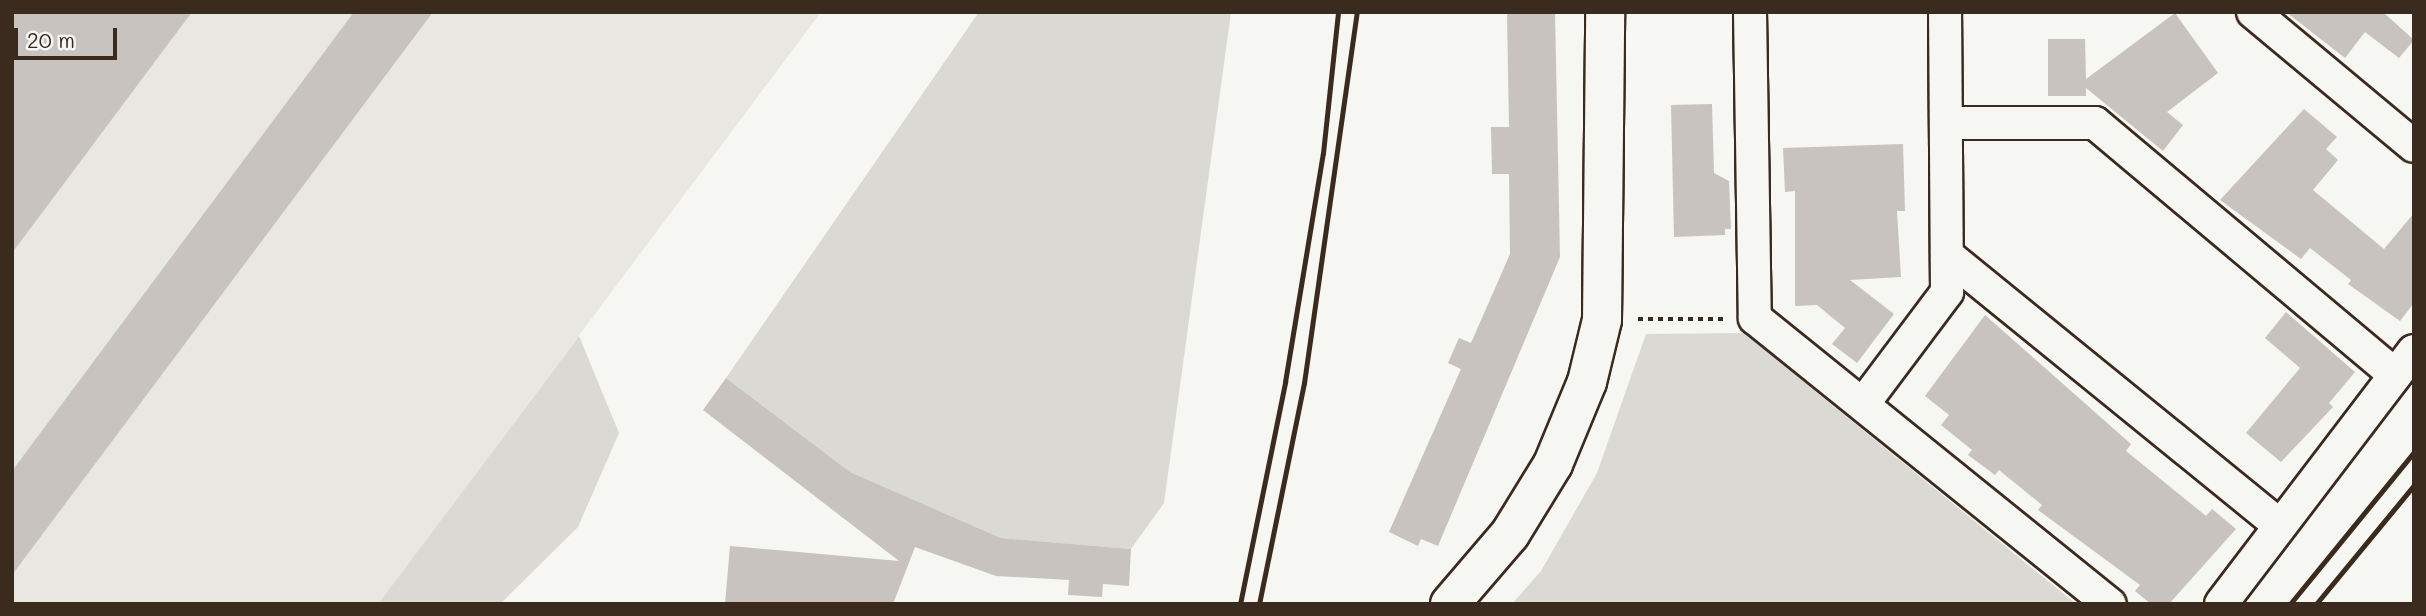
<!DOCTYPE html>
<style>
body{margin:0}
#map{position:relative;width:2426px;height:616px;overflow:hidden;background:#f6f6f2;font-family:Mali,sans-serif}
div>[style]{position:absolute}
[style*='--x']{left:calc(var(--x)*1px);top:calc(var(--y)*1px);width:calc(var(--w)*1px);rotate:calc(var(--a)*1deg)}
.built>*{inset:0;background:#e8e7e2}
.green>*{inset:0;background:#dad9d3}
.building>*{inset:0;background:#c8c3be}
.path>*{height:4.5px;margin-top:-2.25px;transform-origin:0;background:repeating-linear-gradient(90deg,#3b2a1e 0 5px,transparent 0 10px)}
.roads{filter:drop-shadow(2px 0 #3b2a1e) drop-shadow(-2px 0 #3b2a1e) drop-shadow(0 2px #3b2a1e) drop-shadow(0 -2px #3b2a1e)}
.street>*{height:32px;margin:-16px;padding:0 16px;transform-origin:16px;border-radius:16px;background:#f6f6f2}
.secondary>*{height:38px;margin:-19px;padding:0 19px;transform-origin:19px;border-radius:19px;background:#f6f6f2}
.rail>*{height:5px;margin:-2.5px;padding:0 2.5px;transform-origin:2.5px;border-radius:2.5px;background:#3b2a1e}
span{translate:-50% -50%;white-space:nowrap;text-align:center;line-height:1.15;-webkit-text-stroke:6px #f6f6f2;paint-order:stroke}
.frame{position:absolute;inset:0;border:14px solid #3b2a1e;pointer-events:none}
.scale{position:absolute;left:14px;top:28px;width:103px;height:32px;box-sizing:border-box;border:4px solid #3b2a1e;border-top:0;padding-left:9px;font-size:21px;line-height:24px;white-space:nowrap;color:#3b2a1e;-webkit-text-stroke:5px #f6f6f2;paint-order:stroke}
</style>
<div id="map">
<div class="built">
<div style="clip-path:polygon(12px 12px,821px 12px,378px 604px,12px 604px)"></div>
</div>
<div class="green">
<div style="clip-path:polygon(979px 12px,1231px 12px,1164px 503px,1131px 549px,1001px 538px,850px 472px,726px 378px)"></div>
<div style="clip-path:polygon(1744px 333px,2076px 604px,1512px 604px,1541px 571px,1597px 473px,1646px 334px)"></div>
<div style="clip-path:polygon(579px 336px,619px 433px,578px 527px,500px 604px,378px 604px)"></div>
</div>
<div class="building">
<div style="clip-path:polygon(12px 12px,192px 12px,12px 253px)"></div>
<div style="clip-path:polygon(354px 12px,433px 12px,12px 575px,12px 471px)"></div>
<div style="clip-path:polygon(1507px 12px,1555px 12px,1560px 257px,1438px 546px,1421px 539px,1418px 546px,1389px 532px,1461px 369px,1448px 363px,1459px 338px,1471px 343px,1510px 254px,1509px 174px,1492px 174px,1491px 127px,1509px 127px)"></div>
<div style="clip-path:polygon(2286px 12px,2383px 12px,2414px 40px,2399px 58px,2365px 32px,2345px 58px)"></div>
<div style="clip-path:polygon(2175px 13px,2218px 73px,2167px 112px,2183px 125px,2163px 151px,2086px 88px,2086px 96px,2048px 96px,2048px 39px,2085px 39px,2086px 79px)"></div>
<div style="clip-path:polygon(1712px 104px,1714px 173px,1729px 181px,1731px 229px,1725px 229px,1725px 235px,1674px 237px,1671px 105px)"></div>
<div style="clip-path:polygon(2304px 109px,2337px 137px,2326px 149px,2338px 160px,2313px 190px,2384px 249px,2414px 213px,2414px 303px,2400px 321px,2348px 284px,2351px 280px,2310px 248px,2301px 259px,2220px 200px)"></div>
<div style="clip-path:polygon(1903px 144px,1905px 211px,1897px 211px,1901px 277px,1850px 280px,1894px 314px,1857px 363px,1832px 344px,1845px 328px,1817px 305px,1795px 306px,1795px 191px,1785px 192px,1783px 148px)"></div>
<div style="clip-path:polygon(2286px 312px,2355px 372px,2329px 403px,2333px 407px,2281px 462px,2246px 433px,2300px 368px,2265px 338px)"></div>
<div style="clip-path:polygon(1985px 315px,2131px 444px,2126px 451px,2206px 516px,2212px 509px,2236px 529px,2169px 604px,2151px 604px,2135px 591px,2140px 585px,2038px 510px,2042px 505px,1999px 470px,1995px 475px,1968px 455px,1972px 450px,1941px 425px,1949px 415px,1925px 396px)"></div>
<div style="clip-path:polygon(726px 378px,850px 472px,1001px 538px,1131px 549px,1129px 586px,1103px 584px,1102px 597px,1068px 595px,1069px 580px,996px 576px,915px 547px,893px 604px,725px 604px,730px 546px,899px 561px,703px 410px)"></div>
</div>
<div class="path">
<div style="--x:1638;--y:319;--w:86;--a:0"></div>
</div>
<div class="roads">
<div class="street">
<div style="--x:1750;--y:12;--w:306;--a:89.1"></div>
<div style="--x:1755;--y:318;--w:456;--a:38.9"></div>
<div style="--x:2253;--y:12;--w:209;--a:39.8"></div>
<div style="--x:1946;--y:123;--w:149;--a:0"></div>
<div style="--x:2095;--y:123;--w:392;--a:40"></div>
<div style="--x:1947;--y:255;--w:429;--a:39.1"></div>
<div style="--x:1863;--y:404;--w:140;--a:-53.1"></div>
<div style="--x:1947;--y:292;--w:280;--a:-90.4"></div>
<div style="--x:2221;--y:604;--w:318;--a:-52.7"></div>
</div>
<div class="secondary">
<div style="--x:1450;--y:604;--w:92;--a:-49.4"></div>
<div style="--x:1510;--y:534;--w:82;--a:-58.4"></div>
<div style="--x:1553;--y:464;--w:89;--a:-67.5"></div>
<div style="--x:1587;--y:382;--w:64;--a:-76.4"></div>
<div style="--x:1602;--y:320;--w:308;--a:-89.4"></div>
</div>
</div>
<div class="rail">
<div style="--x:1240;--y:604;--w:227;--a:-78.5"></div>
<div style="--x:1285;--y:382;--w:232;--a:-80.6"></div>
<div style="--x:1323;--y:153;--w:142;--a:-83.9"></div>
<div style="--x:1259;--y:604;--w:226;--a:-78.5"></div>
<div style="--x:1304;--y:383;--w:375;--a:-81.9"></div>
<div style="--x:2290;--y:604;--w:196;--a:-50.8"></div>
<div style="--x:2316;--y:604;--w:154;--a:-50.5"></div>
</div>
<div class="frame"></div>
<div class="scale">20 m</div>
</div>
